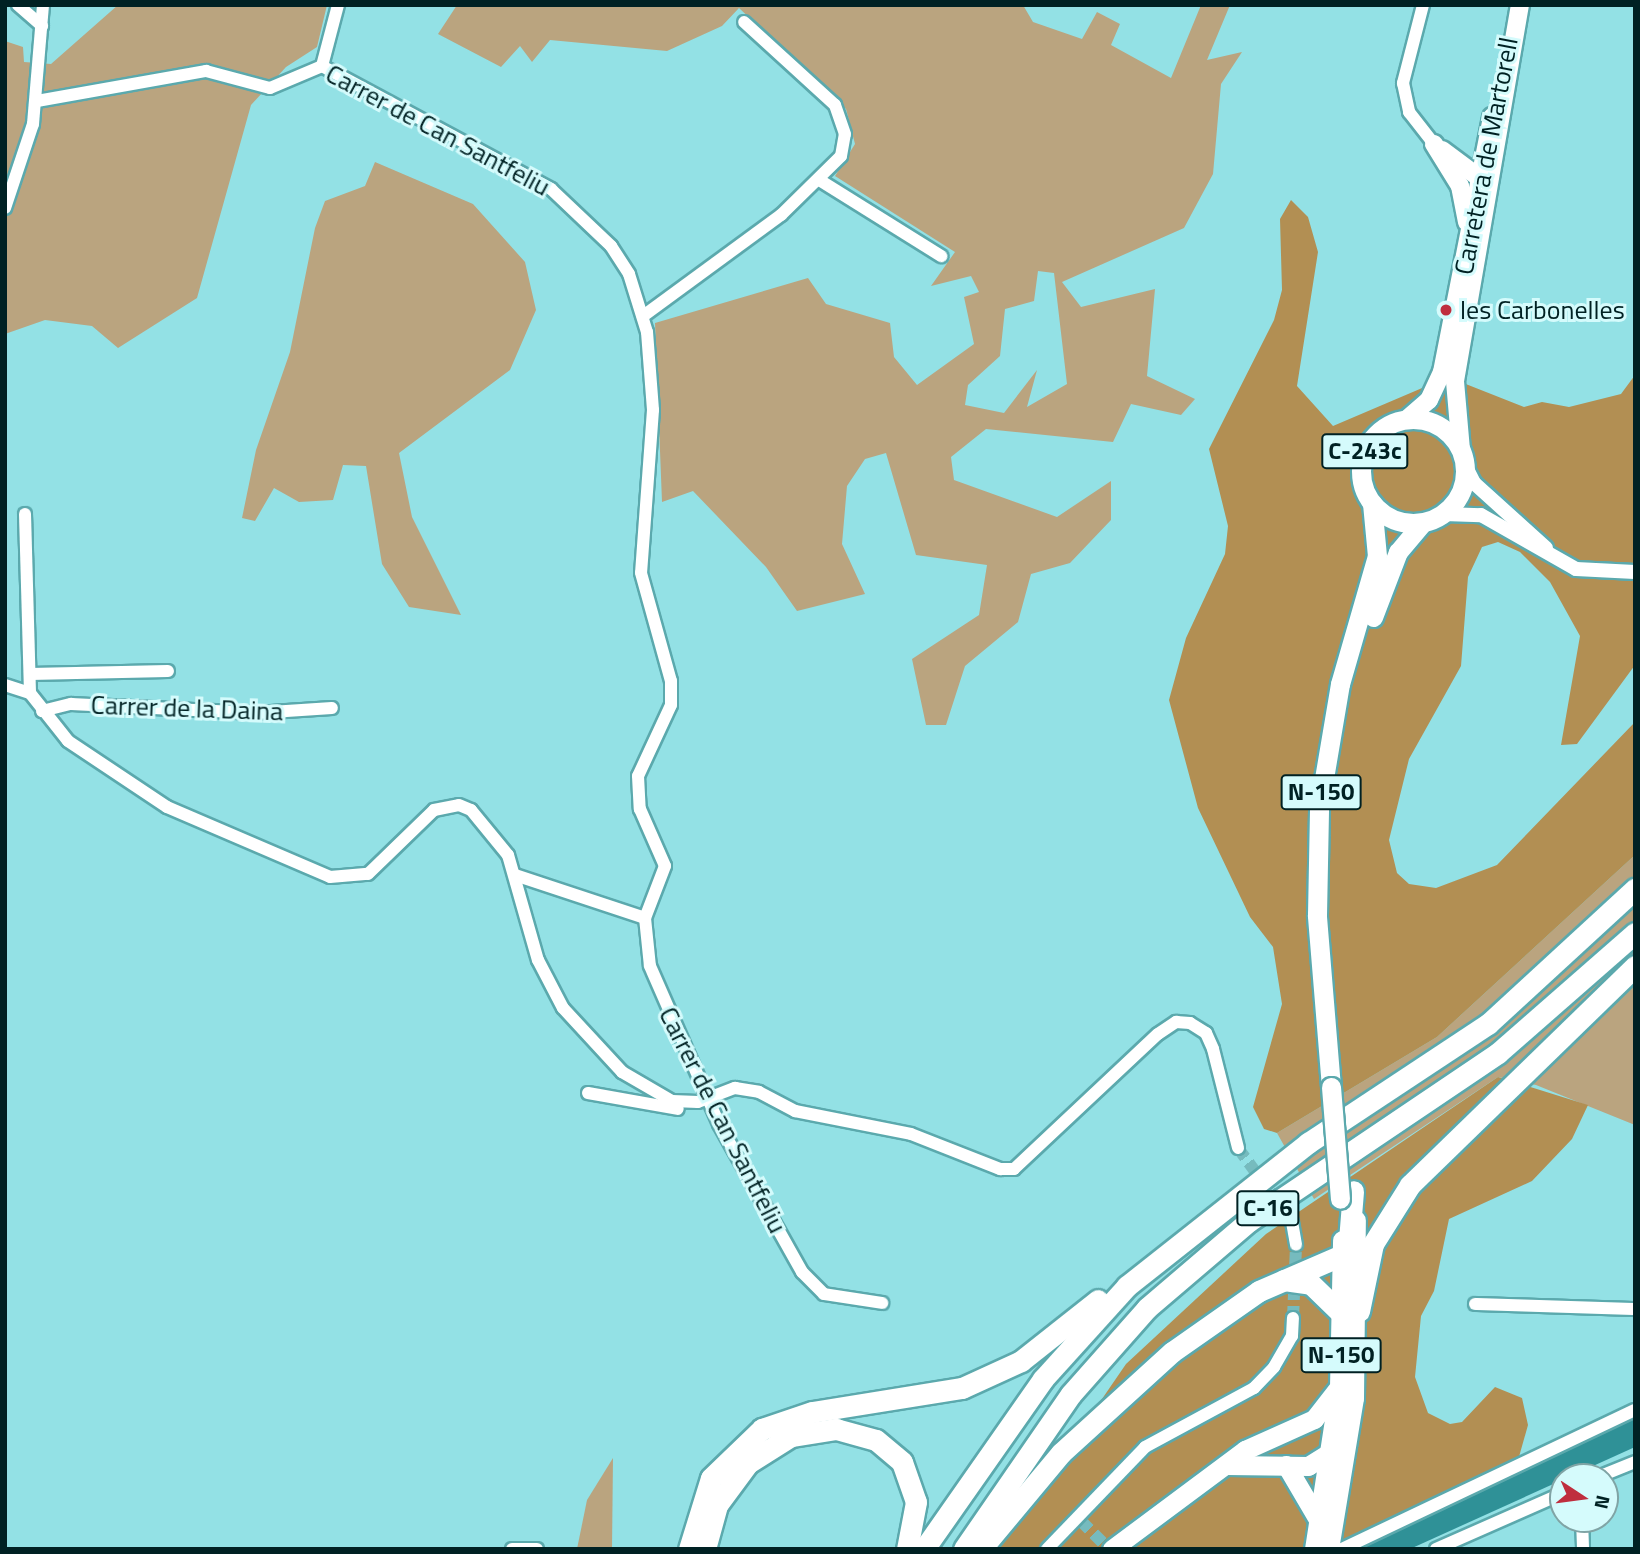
<!DOCTYPE html>
<style>
body{margin:0}
#map{position:relative;width:1640px;height:1554px;overflow:hidden;background:#93e1e5;font-family:"Titillium Web",sans-serif}
div>[style]{position:absolute}
[style*='--x']{left:calc(var(--x)*1px);top:calc(var(--y)*1px);width:calc(var(--w)*1px);rotate:calc(var(--a)*1deg)}
.green>*{inset:0;background:#baa47f}
.forest>*{inset:0;background:#b28f53}
.water>*{inset:0;background:#2f9197}
.minor-tunnel>*{height:12px;margin-top:-6px;transform-origin:0;background:repeating-linear-gradient(90deg,#76bbbe 0 12px,transparent 0 18px)}
.roads{filter:drop-shadow(2px 0 #5ba9ad) drop-shadow(-2px 0 #5ba9ad) drop-shadow(0 2px #5ba9ad) drop-shadow(0 -2px #5ba9ad)}
.minor>*{height:12px;margin:-6px;padding:0 6px;transform-origin:6px;border-radius:6px;background:#fff}
.tertiary>*{height:14px;margin:-7px;padding:0 7px;transform-origin:7px;border-radius:7px;background:#fff}
.secondary>*{height:18px;margin:-9px;padding:0 9px;transform-origin:9px;border-radius:9px;background:#fff}
.primary>*{height:19px;margin:-9.5px;padding:0 9.5px;transform-origin:9.5px;border-radius:9.5px;background:#fff}
.primary>.ring{margin:-9.5px;padding:0;box-sizing:content-box;background:none;border:19px solid #fff;border-radius:50%}
.motorway>*{height:21px;margin:-10.5px;padding:0 10.5px;transform-origin:10.5px;border-radius:10.5px;background:#fff}
.bridges{filter:drop-shadow(2px 0 #5ba9ad) drop-shadow(-2px 0 #5ba9ad) drop-shadow(0 2px #5ba9ad) drop-shadow(0 -2px #5ba9ad)}
.primary-bridge>*{height:19px;margin:-9.5px;padding:0 9.5px;transform-origin:9.5px;border-radius:9.5px;background:#fff}
.dots>*{width:19px;height:19px;translate:-50% -50%;box-sizing:border-box;border:4px solid #d5fbfc;border-radius:50%}
span{translate:-50% -50%;white-space:nowrap;text-align:center;line-height:1.15;-webkit-text-stroke:6px #d5fbfc;paint-order:stroke}
.shield-label span{padding:2px 5px;background:#d5fbfc;border:2px solid;border-radius:5px;-webkit-text-stroke-width:0}
.shield-label{font-size:24px;color:#002123;font-weight:700}
.street-label{font-size:26px;color:#002123}
.poi-label{font-size:26px;color:#002123}
.left{translate:0 -50%;text-align:left}
.frame{position:absolute;inset:0;border:7px solid #002123;pointer-events:none}
.north{position:absolute;left:1549px;top:1463px;width:70px;height:70px;box-sizing:border-box;background:#d5fbfc;border:2px solid #80a4a5;border-radius:50%;rotate:103deg;font-size:19px;font-weight:700;line-height:28px;text-align:center;color:#002123}
.north::after{content:'';display:block;margin:auto;width:24px;height:32px;background:#bf2e3e;clip-path:polygon(50% 0,100% 100%,50% 72%,0 100%)}
</style>
<div id="map">
<div class="green">
<div style="clip-path:polygon(118px 5px,327px 5px,317px 47px,286px 67px,251px 105px,197px 298px,118px 348px,92px 326px,45px 320px,5px 334px,5px 41px,23px 47px,24px 62px,51px 64px)"></div>
<div style="clip-path:polygon(evenodd,457px 5px,1023px 5px,1033px 22px,1082px 39px,1097px 12px,1120px 24px,1111px 45px,1171px 78px,1201px 5px,1230px 5px,1207px 60px,1242px 52px,1221px 84px,1213px 174px,1184px 228px,1062px 282px,1081px 307px,1155px 289px,1147px 376px,1195px 399px,1181px 415px,1131px 404px,1113px 442px,986px 429px,951px 457px,954px 480px,1057px 517px,1111px 481px,1111px 520px,1070px 563px,1031px 574px,1018px 622px,965px 666px,946px 725px,926px 725px,912px 659px,979px 615px,987px 565px,916px 555px,886px 453px,865px 459px,847px 486px,842px 544px,865px 594px,797px 611px,766px 567px,693px 491px,662px 502px,655px 323px,808px 278px,826px 304px,890px 323px,894px 357px,917px 385px,974px 344px,964px 297px,979px 292px,971px 276px,931px 286px,955px 252px,835px 176px,855px 144px,846px 109px,739px 8px,722px 26px,667px 51px,550px 40px,532px 62px,520px 46px,501px 67px,438px 34px,457px 5px,1038px 271px,1054px 273px,1067px 384px,1027px 407px,1037px 370px,1004px 413px,965px 405px,968px 385px,1000px 356px,1005px 309px,1034px 301px,1038px 271px)"></div>
<div style="clip-path:polygon(375px 162px,473px 204px,525px 262px,536px 310px,510px 370px,399px 453px,412px 517px,461px 615px,409px 607px,382px 564px,366px 466px,343px 465px,333px 500px,299px 502px,274px 488px,255px 521px,242px 518px,256px 450px,290px 352px,315px 228px,325px 201px,365px 186px)"></div>
<div style="clip-path:polygon(1635px 855px,1635px 1125px,1536px 1085px,1498px 1077px,1314px 1199px,1277px 1133px,1437px 1037px)"></div>
<div style="clip-path:polygon(613px 1458px,612px 1549px,577px 1549px,587px 1500px)"></div>
</div>
<div class="forest">
<div style="clip-path:polygon(1291px 200px,1308px 217px,1318px 252px,1297px 386px,1333px 426px,1448px 377px,1524px 407px,1542px 402px,1569px 407px,1621px 394px,1635px 375px,1635px 665px,1577px 744px,1561px 745px,1580px 636px,1550px 582px,1520px 552px,1498px 542px,1482px 547px,1468px 577px,1461px 666px,1409px 759px,1389px 840px,1397px 873px,1409px 884px,1436px 888px,1497px 865px,1635px 722px,1635px 855px,1437px 1037px,1277px 1133px,1264px 1129px,1253px 1107px,1282px 1004px,1273px 947px,1250px 917px,1198px 808px,1169px 700px,1186px 638px,1225px 554px,1228px 526px,1209px 449px,1274px 320px,1282px 290px,1280px 219px)"></div>
<div style="clip-path:polygon(1498px 1077px,1588px 1105px,1572px 1139px,1532px 1181px,1449px 1219px,1434px 1291px,1421px 1316px,1415px 1377px,1428px 1413px,1450px 1424px,1462px 1422px,1495px 1387px,1522px 1398px,1528px 1425px,1515px 1471px,1359px 1549px,999px 1549px,1126px 1364px,1266px 1234px)"></div>
</div>
<div class="water">
<div style="clip-path:polygon(1635px 1418px,1635px 1447px,1410px 1549px,1359px 1549px)"></div>
</div>
<div class="minor-tunnel">
<div style="--x:1238;--y:1148;--w:92;--a:53.9"></div>
<div style="--x:1293;--y:1318;--w:73;--a:-87.6"></div>
<div style="--x:1081;--y:1521;--w:40;--a:45"></div>
</div>
<div class="roads">
<div class="minor">
<div style="--x:18;--y:5;--w:32;--a:41"></div>
<div style="--x:1423;--y:5;--w:81;--a:104.4"></div>
<div style="--x:1403;--y:83;--w:30;--a:78"></div>
<div style="--x:1409;--y:112;--w:41;--a:52"></div>
<div style="--x:322;--y:66;--w:63;--a:-75.3"></div>
<div style="--x:37;--y:101;--w:172;--a:-10.1"></div>
<div style="--x:206;--y:71;--w:66;--a:14.9"></div>
<div style="--x:270;--y:88;--w:56;--a:-22.9"></div>
<div style="--x:322;--y:66;--w:260;--a:28.2"></div>
<div style="--x:551;--y:189;--w:83;--a:43.5"></div>
<div style="--x:611;--y:246;--w:33;--a:57"></div>
<div style="--x:629;--y:274;--w:61;--a:72.8"></div>
<div style="--x:647;--y:332;--w:78;--a:85.6"></div>
<div style="--x:653;--y:410;--w:163;--a:94.2"></div>
<div style="--x:641;--y:573;--w:112;--a:74.5"></div>
<div style="--x:671;--y:681;--w:24;--a:90"></div>
<div style="--x:671;--y:705;--w:78;--a:114.9"></div>
<div style="--x:638;--y:776;--w:33;--a:87"></div>
<div style="--x:640;--y:809;--w:62;--a:66.3"></div>
<div style="--x:665;--y:866;--w:56;--a:111"></div>
<div style="--x:645;--y:918;--w:48;--a:84.1"></div>
<div style="--x:650;--y:966;--w:172;--a:66.4"></div>
<div style="--x:719;--y:1124;--w:170;--a:60.7"></div>
<div style="--x:802;--y:1272;--w:31;--a:45"></div>
<div style="--x:824;--y:1294;--w:59;--a:8.8"></div>
<div style="--x:821;--y:181;--w:142;--a:32"></div>
<div style="--x:5;--y:208;--w:89;--a:-71.6"></div>
<div style="--x:33;--y:124;--w:119;--a:-85.2"></div>
<div style="--x:643;--y:316;--w:171;--a:-36.2"></div>
<div style="--x:781;--y:215;--w:84;--a:-44.5"></div>
<div style="--x:841;--y:156;--w:22;--a:-80"></div>
<div style="--x:845;--y:134;--w:31;--a:-109"></div>
<div style="--x:835;--y:105;--w:123;--a:-137.6"></div>
<div style="--x:25;--y:514;--w:179;--a:88.4"></div>
<div style="--x:30;--y:674;--w:138;--a:-1.2"></div>
<div style="--x:5;--y:685;--w:26;--a:18"></div>
<div style="--x:30;--y:693;--w:61;--a:51.6"></div>
<div style="--x:68;--y:741;--w:119;--a:33.7"></div>
<div style="--x:167;--y:807;--w:177;--a:23.2"></div>
<div style="--x:330;--y:877;--w:38;--a:-5"></div>
<div style="--x:368;--y:874;--w:92;--a:-44.1"></div>
<div style="--x:434;--y:810;--w:25;--a:-11"></div>
<div style="--x:459;--y:805;--w:13;--a:23"></div>
<div style="--x:471;--y:810;--w:58;--a:50.6"></div>
<div style="--x:508;--y:855;--w:109;--a:74.1"></div>
<div style="--x:538;--y:960;--w:54;--a:62.5"></div>
<div style="--x:563;--y:1008;--w:87;--a:47.3"></div>
<div style="--x:622;--y:1072;--w:58;--a:30.1"></div>
<div style="--x:672;--y:1101;--w:26;--a:2"></div>
<div style="--x:698;--y:1102;--w:40;--a:-21"></div>
<div style="--x:735;--y:1088;--w:24;--a:9"></div>
<div style="--x:759;--y:1092;--w:41;--a:27.8"></div>
<div style="--x:795;--y:1111;--w:118;--a:11.2"></div>
<div style="--x:911;--y:1134;--w:96;--a:21.5"></div>
<div style="--x:1000;--y:1169;--w:14;--a:0"></div>
<div style="--x:1014;--y:1169;--w:197;--a:-43.2"></div>
<div style="--x:1158;--y:1034;--w:22;--a:-34"></div>
<div style="--x:1176;--y:1022;--w:14;--a:4"></div>
<div style="--x:1190;--y:1023;--w:19;--a:32"></div>
<div style="--x:1206;--y:1033;--w:17;--a:66"></div>
<div style="--x:1213;--y:1049;--w:102;--a:75.8"></div>
<div style="--x:42;--y:711;--w:30;--a:-14"></div>
<div style="--x:71;--y:704;--w:185;--a:2.8"></div>
<div style="--x:256;--y:713;--w:76;--a:-3.8"></div>
<div style="--x:515;--y:875;--w:137;--a:18.3"></div>
<div style="--x:588;--y:1093;--w:91;--a:10.1"></div>
<div style="--x:1292;--y:1222;--w:23;--a:80"></div>
<div style="--x:1475;--y:1304;--w:160;--a:1.8"></div>
<div style="--x:1598;--y:1477;--w:40;--a:-22"></div>
<div style="--x:1582;--y:1519;--w:30;--a:88"></div>
<div style="--x:512;--y:1549;--w:25;--a:0"></div>
<div style="--x:1047;--y:1549;--w:141;--a:-46.1"></div>
<div style="--x:1145;--y:1447;--w:124;--a:-28.4"></div>
<div style="--x:1254;--y:1388;--w:29;--a:-46"></div>
<div style="--x:1274;--y:1367;--w:36;--a:-60"></div>
<div style="--x:1292;--y:1336;--w:18;--a:-87"></div>
<div style="--x:1342;--y:1549;--w:324;--a:-25.4"></div>
<div style="--x:1436;--y:1549;--w:139;--a:-23.8"></div>
</div>
<div class="tertiary">
<div style="--x:1465;--y:465;--w:20;--a:63"></div>
<div style="--x:1474;--y:483;--w:97;--a:42.1"></div>
<div style="--x:1444;--y:514;--w:37;--a:2"></div>
<div style="--x:1481;--y:515;--w:109;--a:29.6"></div>
<div style="--x:1576;--y:569;--w:59;--a:2.9"></div>
</div>
<div class="secondary">
<div style="--x:1434;--y:144;--w:49;--a:58.2"></div>
<div style="--x:1460;--y:186;--w:37;--a:79"></div>
<div style="--x:1442;--y:150;--w:54;--a:36.7"></div>
<div style="--x:1407;--y:419;--w:29;--a:-41"></div>
<div style="--x:1429;--y:400;--w:31;--a:-65"></div>
<div style="--x:1442;--y:372;--w:260;--a:-78.9"></div>
<div style="--x:1461;--y:450;--w:69;--a:-95"></div>
<div style="--x:1455;--y:381;--w:382;--a:-80.2"></div>
</div>
<div class="primary">
<div class="ring" style="left:1361px;top:419px;width:85px;height:85px"></div>
<div style="--x:1373;--y:617;--w:70;--a:-69"></div>
<div style="--x:1398;--y:552;--w:38;--a:-50"></div>
<div style="--x:1331;--y:1087;--w:173;--a:-94.7"></div>
<div style="--x:1317;--y:915;--w:107;--a:-88.9"></div>
<div style="--x:1319;--y:808;--w:126;--a:-80.4"></div>
<div style="--x:1340;--y:684;--w:133;--a:-73.9"></div>
<div style="--x:1377;--y:556;--w:53;--a:-95.4"></div>
<div style="--x:1227;--y:1465;--w:81;--a:0.7"></div>
<div style="--x:1308;--y:1466;--w:34;--a:-32"></div>
<div style="--x:1286;--y:1465;--w:67;--a:59.6"></div>
<div style="--x:1112;--y:1549;--w:166;--a:-36.7"></div>
<div style="--x:1245;--y:1450;--w:76;--a:-24.2"></div>
<div style="--x:1314;--y:1419;--w:37;--a:-52"></div>
<div style="--x:1314;--y:1549;--w:164;--a:-81.2"></div>
<div style="--x:1339;--y:1387;--w:147;--a:-88.8"></div>
<div style="--x:1329;--y:1549;--w:153;--a:-80.6"></div>
<div style="--x:1354;--y:1398;--w:178;--a:-89.4"></div>
</div>
<div class="motorway">
<div style="--x:1284;--y:1280;--w:27;--a:8"></div>
<div style="--x:1311;--y:1284;--w:43;--a:44.1"></div>
<div style="--x:1359;--y:1311;--w:68;--a:-78.2"></div>
<div style="--x:1373;--y:1244;--w:70;--a:-57.9"></div>
<div style="--x:1410;--y:1185;--w:314;--a:-44.2"></div>
<div style="--x:689;--y:1549;--w:74;--a:-72.8"></div>
<div style="--x:711;--y:1478;--w:71;--a:-43.9"></div>
<div style="--x:762;--y:1429;--w:53;--a:-18.8"></div>
<div style="--x:812;--y:1412;--w:152;--a:-9.1"></div>
<div style="--x:962;--y:1388;--w:65;--a:-24.6"></div>
<div style="--x:1021;--y:1361;--w:98;--a:-38.4"></div>
<div style="--x:705;--y:1549;--w:46;--a:-74.7"></div>
<div style="--x:717;--y:1505;--w:52;--a:-53.6"></div>
<div style="--x:748;--y:1463;--w:51;--a:-32.1"></div>
<div style="--x:791;--y:1436;--w:46;--a:-8.8"></div>
<div style="--x:836;--y:1429;--w:41;--a:15.4"></div>
<div style="--x:876;--y:1440;--w:34;--a:40"></div>
<div style="--x:902;--y:1462;--w:42;--a:70.7"></div>
<div style="--x:916;--y:1502;--w:48;--a:100.8"></div>
<div style="--x:924;--y:1549;--w:208;--a:-55"></div>
<div style="--x:1043;--y:1379;--w:125;--a:-47.9"></div>
<div style="--x:1127;--y:1286;--w:231;--a:-38.3"></div>
<div style="--x:1308;--y:1143;--w:216;--a:-33.5"></div>
<div style="--x:1488;--y:1024;--w:200;--a:-42.6"></div>
<div style="--x:964;--y:1549;--w:188;--a:-55.4"></div>
<div style="--x:1071;--y:1394;--w:115;--a:-48.5"></div>
<div style="--x:1147;--y:1308;--w:134;--a:-40.5"></div>
<div style="--x:1249;--y:1221;--w:300;--a:-34"></div>
<div style="--x:1498;--y:1053;--w:182;--a:-41.2"></div>
<div style="--x:981;--y:1549;--w:125;--a:-50.2"></div>
<div style="--x:1061;--y:1453;--w:150;--a:-42.3"></div>
<div style="--x:1172;--y:1352;--w:106;--a:-35"></div>
<div style="--x:1259;--y:1291;--w:90;--a:-23.4"></div>
<div style="--x:1342;--y:1255;--w:17;--a:-65"></div>
<div style="--x:1349;--y:1240;--w:49;--a:-85.3"></div>
</div>
</div>
<div class="bridges">
<div class="primary-bridge">
<div style="--x:1331;--y:1087;--w:112;--a:85.4"></div>
</div>
</div>
<div class="dots">
<div style="left:1446px;top:310px;background:#bf2e3e"></div>
</div>
<div class="shield-label">
<span style="left:1365px;top:451px">C-243c</span>
<span style="left:1321px;top:792px">N-150</span>
<span style="left:1268px;top:1208px">C-16</span>
<span style="left:1341px;top:1355px">N-150</span>
</div>
<div class="street-label">
<span style="left:438px;top:130px;rotate:28deg">Carrer de Can Santfeliu</span>
<span style="left:1486px;top:156px;rotate:-79deg">Carretera de Martorell</span>
<span style="left:187px;top:708px;rotate:2deg">Carrer de la Daina</span>
<span style="left:723px;top:1120px;rotate:63deg">Carrer de Can Santfeliu</span>
</div>
<div class="poi-label">
<span class="left" style="left:1460px;top:310px">les Carbonelles</span>
</div>
<div class="frame"></div>
<div class="north">N</div>
</div>
